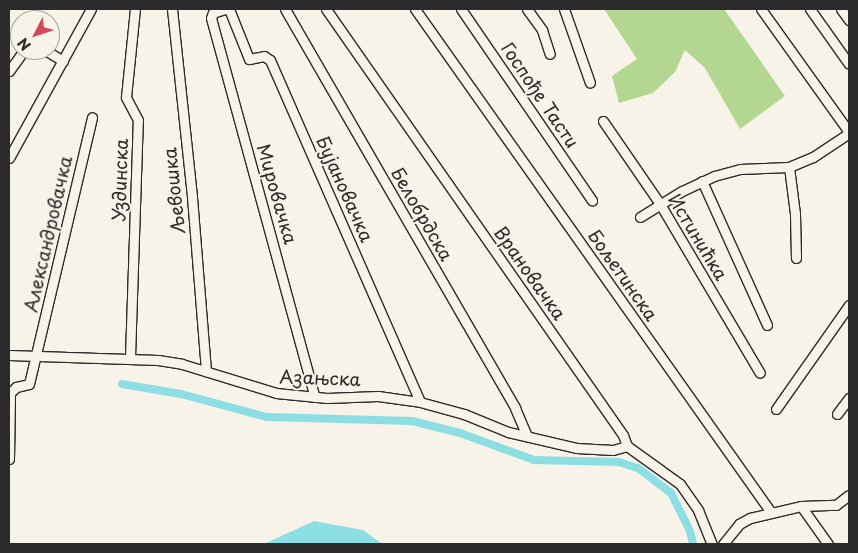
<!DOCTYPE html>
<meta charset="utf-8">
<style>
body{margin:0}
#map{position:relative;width:858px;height:553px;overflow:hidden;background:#f7f3e8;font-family:"Playpen Sans",sans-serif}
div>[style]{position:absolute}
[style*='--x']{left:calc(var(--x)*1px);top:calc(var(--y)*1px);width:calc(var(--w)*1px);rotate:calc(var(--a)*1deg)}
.green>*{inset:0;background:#b3d791}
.water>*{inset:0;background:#8ddee3}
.canal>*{height:8px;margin:-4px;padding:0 4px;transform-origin:4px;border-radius:4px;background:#8ddee3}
.roads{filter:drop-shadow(1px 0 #2b2b2b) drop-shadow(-1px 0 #2b2b2b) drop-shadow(0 1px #2b2b2b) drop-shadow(0 -1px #2b2b2b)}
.street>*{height:9px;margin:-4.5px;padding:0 4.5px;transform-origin:4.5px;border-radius:4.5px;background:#f7f3e8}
span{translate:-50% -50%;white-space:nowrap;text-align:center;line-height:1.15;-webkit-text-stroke:4px #f7f3e8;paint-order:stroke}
.street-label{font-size:18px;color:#2b2b2b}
.frame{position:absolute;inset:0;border:10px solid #2b2b2b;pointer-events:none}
.north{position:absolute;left:10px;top:10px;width:50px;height:50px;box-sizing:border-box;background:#f7f3e8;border:1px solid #a5a39c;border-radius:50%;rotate:229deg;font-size:14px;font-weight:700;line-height:20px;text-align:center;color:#2b2b2b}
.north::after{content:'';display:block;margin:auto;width:18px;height:22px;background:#d1495b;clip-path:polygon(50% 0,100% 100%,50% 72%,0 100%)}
</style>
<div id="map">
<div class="green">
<div style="clip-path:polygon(604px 9px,724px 9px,785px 96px,740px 129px,705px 68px,685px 50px,675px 72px,653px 93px,619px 103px,612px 76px,637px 59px)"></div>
</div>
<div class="water">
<div style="clip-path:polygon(314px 521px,363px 530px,382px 544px,264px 544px)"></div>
</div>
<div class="canal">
<div style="--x:122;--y:384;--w:60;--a:9.6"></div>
<div style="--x:181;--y:394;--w:89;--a:15"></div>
<div style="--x:267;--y:417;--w:145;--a:1.6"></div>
<div style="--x:412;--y:421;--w:49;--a:14"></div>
<div style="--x:460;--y:433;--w:79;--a:20"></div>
<div style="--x:534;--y:460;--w:85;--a:1.3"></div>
<div style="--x:619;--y:462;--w:20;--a:18"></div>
<div style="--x:638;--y:468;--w:41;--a:37.1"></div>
<div style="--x:671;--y:493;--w:42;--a:63.4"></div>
<div style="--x:690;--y:531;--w:13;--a:77"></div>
</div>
<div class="roads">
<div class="street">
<div style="--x:172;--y:9;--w:189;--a:83.9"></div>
<div style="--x:192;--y:197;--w:175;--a:85.4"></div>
<div style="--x:225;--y:9;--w:13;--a:162"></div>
<div style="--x:213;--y:13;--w:5;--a:112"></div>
<div style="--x:211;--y:18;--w:393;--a:74.7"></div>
<div style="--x:229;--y:9;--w:54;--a:68.2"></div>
<div style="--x:249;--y:59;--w:15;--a:-11"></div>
<div style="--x:264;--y:56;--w:7;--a:34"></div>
<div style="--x:270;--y:60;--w:373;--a:66.3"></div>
<div style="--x:285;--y:9;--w:461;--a:60"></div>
<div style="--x:515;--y:408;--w:30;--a:67"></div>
<div style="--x:326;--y:9;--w:519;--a:55.12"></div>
<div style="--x:623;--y:435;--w:12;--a:70"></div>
<div style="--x:627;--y:446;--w:65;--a:35.6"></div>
<div style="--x:680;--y:484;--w:32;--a:55"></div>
<div style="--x:698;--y:510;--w:37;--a:68"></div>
<div style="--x:415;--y:9;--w:615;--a:54.73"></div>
<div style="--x:461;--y:9;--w:232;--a:55.6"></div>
<div style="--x:527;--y:9;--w:26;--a:54"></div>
<div style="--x:542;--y:30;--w:25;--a:72"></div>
<div style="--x:564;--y:9;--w:78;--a:70.6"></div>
<div style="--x:761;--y:9;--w:151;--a:54.4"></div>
<div style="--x:810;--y:9;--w:67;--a:54.7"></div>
<div style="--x:841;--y:9;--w:14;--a:54"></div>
<div style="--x:45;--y:50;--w:21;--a:31"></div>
<div style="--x:9;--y:71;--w:26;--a:-54"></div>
<div style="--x:603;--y:121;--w:101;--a:55.5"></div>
<div style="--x:660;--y:204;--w:196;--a:59.4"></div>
<div style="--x:9;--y:158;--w:170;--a:-61.2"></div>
<div style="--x:789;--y:167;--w:47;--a:82.7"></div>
<div style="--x:795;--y:214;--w:44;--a:88.7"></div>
<div style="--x:702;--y:181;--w:158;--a:65.7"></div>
<div style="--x:640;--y:217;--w:49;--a:-31.8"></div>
<div style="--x:682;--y:191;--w:35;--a:-25"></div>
<div style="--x:714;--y:176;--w:27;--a:-15"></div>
<div style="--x:740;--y:169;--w:49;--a:-2.3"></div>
<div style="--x:789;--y:167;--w:26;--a:-23"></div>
<div style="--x:813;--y:157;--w:43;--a:-33.7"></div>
<div style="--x:9;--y:355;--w:149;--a:1.9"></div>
<div style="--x:158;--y:360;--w:24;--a:9"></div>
<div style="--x:182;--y:364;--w:98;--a:17.1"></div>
<div style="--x:276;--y:393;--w:51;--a:5.6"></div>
<div style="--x:327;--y:398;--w:51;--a:-2.2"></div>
<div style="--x:378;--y:396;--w:42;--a:8.1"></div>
<div style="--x:420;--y:402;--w:46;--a:15.3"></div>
<div style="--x:464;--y:414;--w:48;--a:22.2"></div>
<div style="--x:508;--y:432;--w:70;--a:13.2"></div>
<div style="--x:576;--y:448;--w:37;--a:3"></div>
<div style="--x:613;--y:450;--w:15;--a:-16"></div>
<div style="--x:130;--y:357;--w:237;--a:-88.1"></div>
<div style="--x:138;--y:120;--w:26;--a:-118"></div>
<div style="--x:126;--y:97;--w:88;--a:-84.2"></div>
<div style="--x:776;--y:409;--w:127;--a:-54.9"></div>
<div style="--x:837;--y:414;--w:20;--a:-53"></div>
<div style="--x:9;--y:459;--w:66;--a:-89.1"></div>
<div style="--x:10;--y:393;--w:8;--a:-45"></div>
<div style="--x:16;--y:387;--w:13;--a:-13"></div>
<div style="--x:29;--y:384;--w:274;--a:-76.7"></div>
<div style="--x:801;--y:506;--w:47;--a:54.6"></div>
<div style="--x:723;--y:544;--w:26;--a:-51"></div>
<div style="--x:739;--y:524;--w:13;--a:-29"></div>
<div style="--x:750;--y:518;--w:52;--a:-13.2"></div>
<div style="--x:801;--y:506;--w:35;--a:-2"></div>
<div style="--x:836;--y:505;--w:16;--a:-38"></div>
</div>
</div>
<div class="street-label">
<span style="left:540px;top:95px;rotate:56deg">Госпође Тасти</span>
<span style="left:120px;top:180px;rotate:-88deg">Уздинска</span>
<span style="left:345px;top:189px;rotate:66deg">Бујановачка</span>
<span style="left:174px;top:191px;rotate:-96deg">Љевошка</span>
<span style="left:277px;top:194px;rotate:74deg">Мировачка</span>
<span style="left:422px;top:214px;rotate:60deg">Белобрдска</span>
<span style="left:48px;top:234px;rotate:-77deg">Александровачка</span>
<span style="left:698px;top:237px;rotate:59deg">Истинићка</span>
<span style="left:530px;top:273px;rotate:55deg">Врановачка</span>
<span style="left:623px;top:275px;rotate:55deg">Бољетинска</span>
<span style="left:320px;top:378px;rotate:2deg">Азањска</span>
</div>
<div class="frame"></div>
<div class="north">N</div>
</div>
